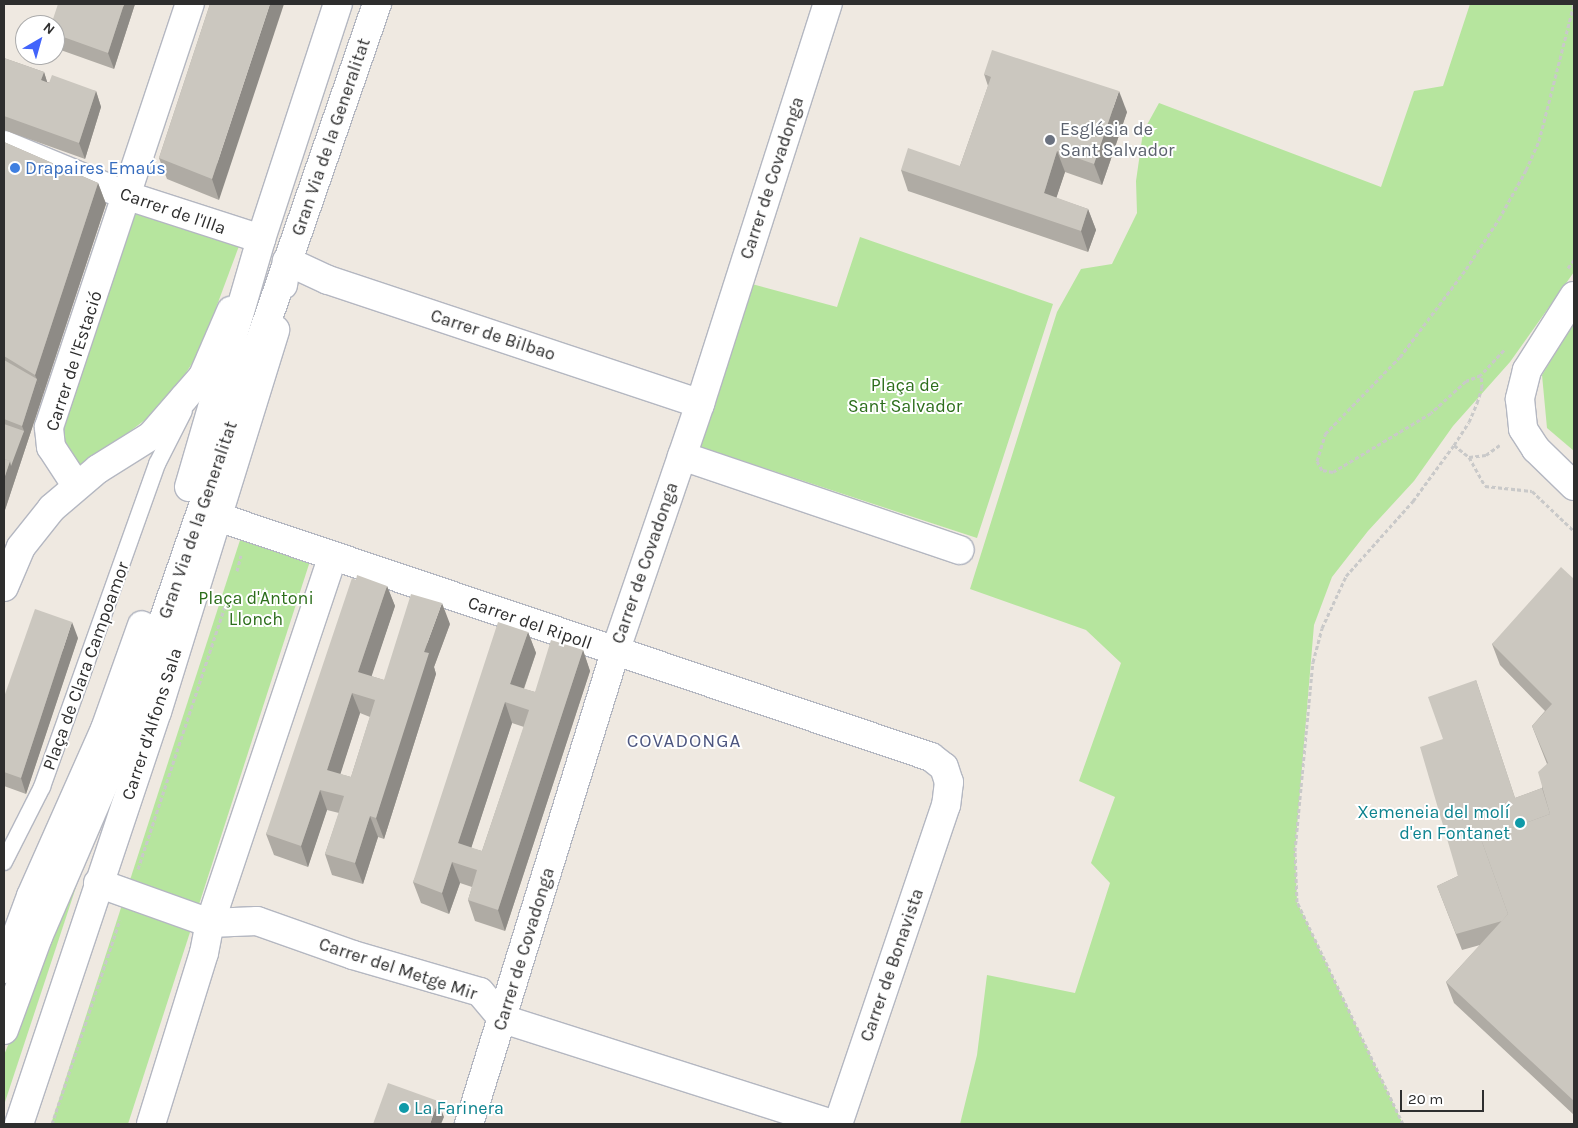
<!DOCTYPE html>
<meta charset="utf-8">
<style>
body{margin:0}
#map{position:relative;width:1578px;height:1128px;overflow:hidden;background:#efe9e1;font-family:Karla,sans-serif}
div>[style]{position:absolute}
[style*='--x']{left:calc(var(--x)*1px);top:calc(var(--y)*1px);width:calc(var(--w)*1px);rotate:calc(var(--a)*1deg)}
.green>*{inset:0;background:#b6e59e}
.path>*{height:3px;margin-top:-1.5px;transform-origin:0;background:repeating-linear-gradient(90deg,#c9c9c9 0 4px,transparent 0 6.5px)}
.roads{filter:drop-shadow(1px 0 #b4b7c1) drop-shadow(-1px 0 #b4b7c1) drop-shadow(0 1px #b4b7c1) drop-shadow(0 -1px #b4b7c1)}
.lane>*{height:16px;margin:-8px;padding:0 8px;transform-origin:8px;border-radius:8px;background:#fff}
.street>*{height:28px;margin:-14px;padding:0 14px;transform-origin:14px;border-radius:14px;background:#fff}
.secondary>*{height:28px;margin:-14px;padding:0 14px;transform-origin:14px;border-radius:14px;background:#fff}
.wall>*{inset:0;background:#afaba4}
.shaded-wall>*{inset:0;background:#8e8b86}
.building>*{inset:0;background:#cbc7bf}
.dots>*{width:14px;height:14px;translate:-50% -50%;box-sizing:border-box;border:2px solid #fff;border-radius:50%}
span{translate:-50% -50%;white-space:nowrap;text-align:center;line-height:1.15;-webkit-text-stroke:4px #fff;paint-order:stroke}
.worship-label{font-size:18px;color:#5b616d}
.left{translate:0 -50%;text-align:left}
.street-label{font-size:18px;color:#2e2e2e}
.shop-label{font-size:18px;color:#366cbe}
.park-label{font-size:18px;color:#2c6e1b}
.culture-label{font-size:18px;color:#0d838f}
.right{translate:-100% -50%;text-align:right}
.neighbourhood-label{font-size:19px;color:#4d5680;letter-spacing:1px}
.frame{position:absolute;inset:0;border:5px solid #2e2e2e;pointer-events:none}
.north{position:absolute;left:15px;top:15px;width:50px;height:50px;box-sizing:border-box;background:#fff;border:1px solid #ababab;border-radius:50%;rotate:38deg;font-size:14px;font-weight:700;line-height:20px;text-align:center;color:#2e2e2e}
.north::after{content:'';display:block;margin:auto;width:18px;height:22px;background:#4264fb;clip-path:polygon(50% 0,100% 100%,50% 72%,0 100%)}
.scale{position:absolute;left:1400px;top:1090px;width:84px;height:22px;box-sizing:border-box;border:2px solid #2e2e2e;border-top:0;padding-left:6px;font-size:15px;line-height:18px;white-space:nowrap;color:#2e2e2e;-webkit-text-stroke:4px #fff;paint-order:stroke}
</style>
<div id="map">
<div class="green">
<div style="clip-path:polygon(1470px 4px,1574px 4px,1574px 272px,1510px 362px,1453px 426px,1414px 481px,1368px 531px,1332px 577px,1314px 625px,1295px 851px,1297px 902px,1403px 1124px,960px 1124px,977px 1055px,987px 975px,1075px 993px,1110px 883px,1091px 863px,1115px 797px,1079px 781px,1121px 663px,1086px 630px,970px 589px,1057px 312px,1081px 269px,1112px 264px,1137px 213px,1136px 181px,1143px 132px,1159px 103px,1381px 187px,1414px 91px,1443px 86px)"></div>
<div style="clip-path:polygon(134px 207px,239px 246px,200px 351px,166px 404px,79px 470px,57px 430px)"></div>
<div style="clip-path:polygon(860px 237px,1053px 304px,977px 538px,700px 447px,752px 284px,837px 307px)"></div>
<div style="clip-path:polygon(1574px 323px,1574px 451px,1547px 428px,1542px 375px)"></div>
<div style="clip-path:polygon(242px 534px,311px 558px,128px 1124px,51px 1124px)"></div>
<div style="clip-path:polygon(83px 866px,4px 1105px,4px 1055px)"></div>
</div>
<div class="path">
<div style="--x:1568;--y:268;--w:10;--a:-53"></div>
<div style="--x:1504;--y:350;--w:34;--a:133"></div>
<div style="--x:1481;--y:375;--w:16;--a:158"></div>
<div style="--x:1466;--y:381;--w:47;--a:137.6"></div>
<div style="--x:1431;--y:413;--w:114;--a:149"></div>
<div style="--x:1333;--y:472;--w:11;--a:-170"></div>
<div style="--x:1322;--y:470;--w:10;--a:-119"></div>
<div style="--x:1317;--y:461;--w:28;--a:-73"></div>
<div style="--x:1325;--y:434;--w:107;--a:-45.8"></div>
<div style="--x:1400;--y:357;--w:110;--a:-53.1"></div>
<div style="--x:1466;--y:269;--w:60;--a:-56.6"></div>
<div style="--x:1499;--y:219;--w:56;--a:-61.1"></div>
<div style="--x:1526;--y:170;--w:32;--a:-66"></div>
<div style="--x:1539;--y:141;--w:141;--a:-75.7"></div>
<div style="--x:1454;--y:445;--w:19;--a:39"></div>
<div style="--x:1469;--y:457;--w:33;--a:61"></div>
<div style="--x:1485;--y:486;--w:47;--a:6.1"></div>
<div style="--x:1532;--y:491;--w:58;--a:43.6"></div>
<div style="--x:1469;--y:457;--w:17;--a:-7"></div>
<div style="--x:1486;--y:455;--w:17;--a:-36"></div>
<div style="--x:237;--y:571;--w:16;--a:-76"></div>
<div style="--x:138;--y:869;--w:287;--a:-71.7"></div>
<div style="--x:52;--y:1124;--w:215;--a:-71.6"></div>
<div style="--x:1403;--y:1124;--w:246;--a:-115.5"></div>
<div style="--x:1297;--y:902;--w:51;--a:-92.2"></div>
<div style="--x:1295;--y:851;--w:190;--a:-84.6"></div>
<div style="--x:1313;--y:662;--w:35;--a:-75"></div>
<div style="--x:1322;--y:628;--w:57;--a:-65.2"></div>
<div style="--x:1346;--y:576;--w:101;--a:-48.2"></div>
<div style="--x:1413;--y:501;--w:69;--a:-53.8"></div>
<div style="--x:1454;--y:445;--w:27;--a:-57"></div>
<div style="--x:1469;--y:422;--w:21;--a:-67"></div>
<div style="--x:1477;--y:403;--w:16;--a:-72"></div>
<div style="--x:1482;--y:388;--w:13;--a:-94"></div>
</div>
<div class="roads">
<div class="lane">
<div style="--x:4;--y:862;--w:84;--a:-63.1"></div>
<div style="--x:42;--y:787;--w:343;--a:-70.4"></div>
<div style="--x:157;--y:464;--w:59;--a:-63"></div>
</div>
<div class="street">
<div style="--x:4;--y:145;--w:134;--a:22.4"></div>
<div style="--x:128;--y:196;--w:140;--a:17.9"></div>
<div style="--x:283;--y:285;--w:24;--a:-81"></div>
<div style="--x:287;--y:261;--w:45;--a:24.9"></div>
<div style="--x:328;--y:280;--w:392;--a:18.4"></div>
<div style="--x:1574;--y:296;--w:88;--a:122.4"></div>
<div style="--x:1527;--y:370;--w:30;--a:104"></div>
<div style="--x:1520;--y:399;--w:30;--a:84"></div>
<div style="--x:1523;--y:429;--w:24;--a:57"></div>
<div style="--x:1536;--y:449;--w:53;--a:44.2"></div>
<div style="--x:682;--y:456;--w:293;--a:18.7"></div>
<div style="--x:76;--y:485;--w:45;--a:-123.3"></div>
<div style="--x:51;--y:447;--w:20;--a:-96"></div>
<div style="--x:49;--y:427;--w:446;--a:-71.6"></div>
<div style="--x:218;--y:517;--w:752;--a:18.6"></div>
<div style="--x:931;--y:757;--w:16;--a:38"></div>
<div style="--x:944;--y:767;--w:16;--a:72"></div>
<div style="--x:949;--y:782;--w:23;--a:97"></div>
<div style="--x:946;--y:805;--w:337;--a:108.7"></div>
<div style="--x:4;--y:587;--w:43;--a:-67"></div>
<div style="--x:21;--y:547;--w:50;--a:-51.5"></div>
<div style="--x:52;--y:508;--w:60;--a:-40.3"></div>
<div style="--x:98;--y:469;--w:62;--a:-31.9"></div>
<div style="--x:151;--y:436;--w:50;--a:-49"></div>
<div style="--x:184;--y:398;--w:29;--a:-49"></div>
<div style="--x:203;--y:376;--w:71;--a:-66.7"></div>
<div style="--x:98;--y:883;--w:119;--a:19.7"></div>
<div style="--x:210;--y:923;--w:47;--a:-2.4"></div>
<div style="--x:257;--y:921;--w:102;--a:19.5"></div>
<div style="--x:353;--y:955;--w:132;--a:16.2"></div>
<div style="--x:480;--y:992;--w:35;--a:50"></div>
<div style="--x:503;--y:1019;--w:345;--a:17.7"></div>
<div style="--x:19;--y:1124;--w:434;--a:-71.5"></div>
<div style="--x:157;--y:712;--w:400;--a:-72.8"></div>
<div style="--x:151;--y:1124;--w:179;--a:-72.8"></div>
<div style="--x:204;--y:953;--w:31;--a:-79"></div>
<div style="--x:210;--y:923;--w:387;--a:-71.5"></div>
<div style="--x:469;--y:1124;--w:494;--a:-72.8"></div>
<div style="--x:615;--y:652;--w:262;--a:-71.1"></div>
<div style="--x:700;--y:404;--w:420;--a:-72.3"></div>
</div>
<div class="secondary">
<div style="--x:189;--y:487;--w:258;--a:-73.8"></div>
<div style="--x:261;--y:239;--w:247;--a:-71.9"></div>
<div style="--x:4;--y:969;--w:78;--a:-69.7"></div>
<div style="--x:31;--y:896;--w:183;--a:-66.1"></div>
<div style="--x:105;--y:729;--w:110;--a:-70.4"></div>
<div style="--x:4;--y:1030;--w:99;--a:-69.9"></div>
<div style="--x:38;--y:937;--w:202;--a:-66.7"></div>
<div style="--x:118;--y:751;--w:791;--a:-70.88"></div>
</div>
</div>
<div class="wall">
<div style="clip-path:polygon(135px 4px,114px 69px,55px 48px,55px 25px)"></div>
<div style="clip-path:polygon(210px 4px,219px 200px,167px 179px,159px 158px)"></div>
<div style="clip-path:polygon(4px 58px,44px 72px,47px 82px,96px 91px,101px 107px,85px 159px,4px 130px)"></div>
<div style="clip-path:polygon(984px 74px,1127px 112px,1102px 185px,1065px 172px,1056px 198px,1088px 209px,1096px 230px,1088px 252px,908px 191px,901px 170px,960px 166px,988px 86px)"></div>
<div style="clip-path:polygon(4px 142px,98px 183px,106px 204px,4px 513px)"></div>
<div style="clip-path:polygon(1574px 579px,1574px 1115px,1454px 1003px,1446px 982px,1480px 945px,1462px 950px,1437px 886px,1458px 876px,1443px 739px,1476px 680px,1515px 798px,1542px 788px,1547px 764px,1532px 726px,1545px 711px,1500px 665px,1492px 644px)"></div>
<div style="clip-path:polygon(evenodd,387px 586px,395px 606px,371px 676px,384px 680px,450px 624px,434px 667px,436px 674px,384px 839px,378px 837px,363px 884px,332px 875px,325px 854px,339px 813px,327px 810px,308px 867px,274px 855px,266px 834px,387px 586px,360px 713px,370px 717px,351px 777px,340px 774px,360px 713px)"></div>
<div style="clip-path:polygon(evenodd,528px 632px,536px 653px,524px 689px,535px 692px,583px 650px,590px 671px,505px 931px,475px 921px,468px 900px,472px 887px,460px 883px,449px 914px,421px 903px,413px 882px,528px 632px,512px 723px,524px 727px,482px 851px,471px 848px,512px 723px)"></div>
<div style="clip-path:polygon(78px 638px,26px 794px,4px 786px,4px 697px)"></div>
</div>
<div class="shaded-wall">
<div style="clip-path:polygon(124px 4px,135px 4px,114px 69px,108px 53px)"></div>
<div style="clip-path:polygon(270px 4px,284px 4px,219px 200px,212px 179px)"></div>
<div style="clip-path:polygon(44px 72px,49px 88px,41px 80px)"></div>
<div style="clip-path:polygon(96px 91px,101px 107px,85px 159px,79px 143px)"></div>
<div style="clip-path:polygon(1119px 91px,1127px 112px,1102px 185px,1094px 164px)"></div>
<div style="clip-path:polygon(1057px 151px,1065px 172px,1051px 214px,1044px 193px)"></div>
<div style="clip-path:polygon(98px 183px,106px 204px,43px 395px,35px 375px)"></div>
<div style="clip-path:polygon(1088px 209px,1096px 230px,1088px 252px,1081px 231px)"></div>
<div style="clip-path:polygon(37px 379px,43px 395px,4px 513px,4px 479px,10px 461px,24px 431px,22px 426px)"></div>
<div style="clip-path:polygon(387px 586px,395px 606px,366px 693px,358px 672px)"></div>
<div style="clip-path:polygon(442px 603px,450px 624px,434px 667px,436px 674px,384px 839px,376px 818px,424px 652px)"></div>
<div style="clip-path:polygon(72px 622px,78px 638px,26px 794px,21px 778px)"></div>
<div style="clip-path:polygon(528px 632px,536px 653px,518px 705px,510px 684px)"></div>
<div style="clip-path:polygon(583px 650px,590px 671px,505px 931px,498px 910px)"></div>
<div style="clip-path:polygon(352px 693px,360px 713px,335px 791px,327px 770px)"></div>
<div style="clip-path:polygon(505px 702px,512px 723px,466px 864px,458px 843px)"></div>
<div style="clip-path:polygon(320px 790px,327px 810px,308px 867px,301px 846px)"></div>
<div style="clip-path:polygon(370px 816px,378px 837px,363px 884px,355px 863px)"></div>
<div style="clip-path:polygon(452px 862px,460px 883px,449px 914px,442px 893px)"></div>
<div style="clip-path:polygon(438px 1101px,444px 1117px,441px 1124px,430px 1124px)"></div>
</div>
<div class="building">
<div style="clip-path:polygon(58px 4px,124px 4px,108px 53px,55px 34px,55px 25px,51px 25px)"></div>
<div style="clip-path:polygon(210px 4px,270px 4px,212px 179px,159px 158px)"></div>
<div style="clip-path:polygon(992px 50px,1119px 91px,1094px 164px,1057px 151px,1044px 193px,1088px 209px,1081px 231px,901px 170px,908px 148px,960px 166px,991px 77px,984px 74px)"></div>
<div style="clip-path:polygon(4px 58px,44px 72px,41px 80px,49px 83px,52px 75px,96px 91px,79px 143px,4px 116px)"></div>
<div style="clip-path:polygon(4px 142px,98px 183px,35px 375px,4px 356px)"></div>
<div style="clip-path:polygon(4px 360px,37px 379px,22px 426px,4px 419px)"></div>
<div style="clip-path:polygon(4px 424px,24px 431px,11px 466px,10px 461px,4px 459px)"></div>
<div style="clip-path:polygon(4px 459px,10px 461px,4px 479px)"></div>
<div style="clip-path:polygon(1561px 567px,1574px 579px,1574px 1101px,1446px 982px,1508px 914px,1481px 839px,1550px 814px,1538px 772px,1548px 763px,1532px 726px,1552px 704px,1492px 644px)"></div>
<div style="clip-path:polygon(evenodd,357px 575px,387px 586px,358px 672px,384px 680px,411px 594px,442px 603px,424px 652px,429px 653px,376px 818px,370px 816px,355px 863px,325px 854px,344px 796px,320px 790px,301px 846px,266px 834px,352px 578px,356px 580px,357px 575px,352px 693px,375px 700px,351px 777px,327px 770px,352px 693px)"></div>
<div style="clip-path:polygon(35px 609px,72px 622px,21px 778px,4px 772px,4px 697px)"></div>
<div style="clip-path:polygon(evenodd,498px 622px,528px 632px,510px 684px,535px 692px,551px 640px,583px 650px,498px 910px,468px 900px,477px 870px,452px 862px,442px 893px,413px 882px,498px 622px,505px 702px,529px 710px,482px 851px,458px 843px,505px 702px)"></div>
<div style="clip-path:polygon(1476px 680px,1515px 798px,1542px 788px,1550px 814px,1481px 839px,1508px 914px,1502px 921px,1456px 934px,1437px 886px,1458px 876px,1420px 747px,1443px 739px,1428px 697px)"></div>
<div style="clip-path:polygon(388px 1083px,438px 1101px,430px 1124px,373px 1124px)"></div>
</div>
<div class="dots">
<div style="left:1050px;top:140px;background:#6b7280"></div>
<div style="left:15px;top:168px;background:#3f7fe0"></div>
<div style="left:1520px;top:823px;background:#0f9aa8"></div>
<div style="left:404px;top:1108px;background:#0f9aa8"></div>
</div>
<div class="worship-label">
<span class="left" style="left:1060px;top:140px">Església de<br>Sant Salvador</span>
</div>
<div class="street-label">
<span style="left:331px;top:137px;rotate:-71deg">Gran Via de la Generalitat</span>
<span style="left:772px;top:178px;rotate:-72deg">Carrer de Covadonga</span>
<span style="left:173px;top:211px;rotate:19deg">Carrer de l'Illa</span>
<span style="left:493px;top:335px;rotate:18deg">Carrer de Bilbao</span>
<span style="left:74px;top:361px;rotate:-72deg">Carrer de l'Estació</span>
<span style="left:198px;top:520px;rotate:-71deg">Gran Via de la Generalitat</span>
<span style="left:645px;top:563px;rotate:-71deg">Carrer de Covadonga</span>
<span style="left:530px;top:623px;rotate:19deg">Carrer del Ripoll</span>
<span style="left:86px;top:666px;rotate:-70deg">Plaça de Clara Campoamor</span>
<span style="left:152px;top:724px;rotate:-72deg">Carrer d'Alfons Sala</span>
<span style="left:524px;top:949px;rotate:-73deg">Carrer de Covadonga</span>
<span style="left:892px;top:965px;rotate:-71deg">Carrer de Bonavista</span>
<span style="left:398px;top:969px;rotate:18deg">Carrer del Metge Mir</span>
</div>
<div class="shop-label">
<span class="left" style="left:25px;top:168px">Drapaires Emaús</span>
</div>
<div class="park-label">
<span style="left:905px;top:396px">Plaça de<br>Sant Salvador</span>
<span style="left:256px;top:609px">Plaça d'Antoni<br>Llonch</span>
</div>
<div class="culture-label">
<span class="right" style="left:1510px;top:823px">Xemeneia del molí<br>d'en Fontanet</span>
<span class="left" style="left:414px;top:1108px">La Farinera</span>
</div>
<div class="neighbourhood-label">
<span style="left:684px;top:742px">COVADONGA</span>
</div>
<div class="frame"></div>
<div class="north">N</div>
<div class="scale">20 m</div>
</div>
